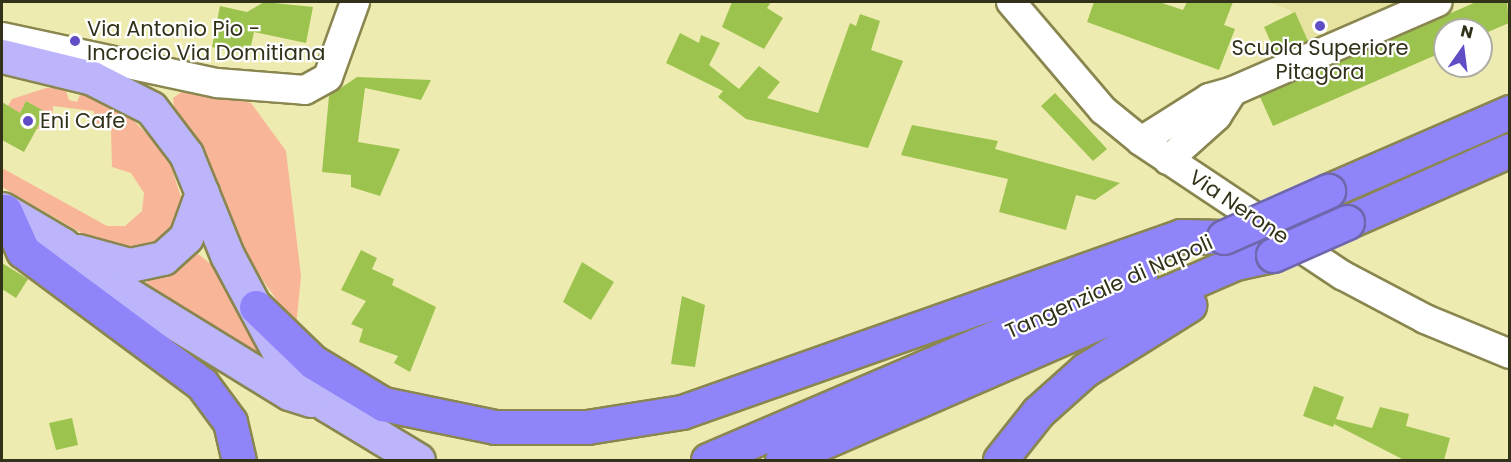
<!DOCTYPE html>
<style>
body{margin:0}
#map{position:relative;width:1511px;height:462px;overflow:hidden;background:#eeebb0;font-family:Poppins,sans-serif}
div>[style]{position:absolute}
[style*='--x']{left:calc(var(--x)*1px);top:calc(var(--y)*1px);width:calc(var(--w)*1px);rotate:calc(var(--a)*1deg)}
.built>*{inset:0;background:#e6e3a0}
.green>*{inset:0;background:#f8b597}
.building>*{inset:0;background:#9bc34e}
.roads{filter:drop-shadow(2px 0 #89864f) drop-shadow(-2px 0 #89864f) drop-shadow(0 2px #89864f) drop-shadow(0 -2px #89864f)}
.minor>*{height:28px;margin:-14px;padding:0 14px;transform-origin:14px;border-radius:14px;background:#fff}
.major>*{height:33px;margin:-16.5px;padding:0 16.5px;transform-origin:16.5px;border-radius:16.5px;background:#bcb5fc}
.highway>*{height:33px;margin:-16.5px;padding:0 16.5px;transform-origin:16.5px;border-radius:16.5px;background:#9084fa}
.bridges{filter:drop-shadow(2px 0 #6f67ab) drop-shadow(-2px 0 #6f67ab) drop-shadow(0 2px #6f67ab) drop-shadow(0 -2px #6f67ab)}
.highway-bridge>*{height:33px;margin:-16.5px;padding:0 16.5px;transform-origin:16.5px;border-radius:16.5px;background:#9084fa}
.dots>*{width:16px;height:16px;translate:-50% -50%;box-sizing:border-box;border:3px solid #fff;border-radius:50%}
span{translate:-50% -50%;white-space:nowrap;text-align:center;line-height:1.15;-webkit-text-stroke:4.5px #fff;paint-order:stroke}
.poi-label{font-size:21px;color:#323119}
.left{translate:0 -50%;text-align:left}
.street-label{font-size:21px;color:#323119}
.frame{position:absolute;inset:0;border:3px solid #323119;pointer-events:none}
.north{position:absolute;left:1433px;top:18px;width:60px;height:60px;box-sizing:border-box;background:#fff;border:2px solid #adada3;border-radius:50%;rotate:14deg;font-size:16px;font-weight:700;line-height:24px;text-align:center;color:#323119}
.north::after{content:'';display:block;margin:auto;width:21px;height:27px;background:#614ec6;clip-path:polygon(50% 0,100% 100%,50% 72%,0 100%)}
</style>
<div id="map">
<div class="built">
<div style="clip-path:polygon(1267px 2px,1402px 2px,1305px 42px,1290px 10px)"></div>
</div>
<div class="green">
<div style="clip-path:polygon(46px 88px,65px 88px,69px 100px,77px 102px,81px 92px,125px 112px,167px 154px,183px 203px,178px 225px,157px 243px,131px 249px,97px 242px,2px 187px,2px 168px,107px 226px,125px 226px,142px 211px,144px 193px,131px 173px,112px 167px,111px 130px,94px 130px,94px 111px,53px 106px,52px 129px,37px 129px,46px 112px,26px 101px,20px 113px,8px 106px,12px 99px)"></div>
<div style="clip-path:polygon(186px 89px,251px 103px,286px 151px,301px 276px,296px 328px,244px 253px,206px 158px,174px 107px,173px 98px)"></div>
<div style="clip-path:polygon(198px 254px,213px 266px,261px 347px,258px 352px,254px 354px,145px 288px,149px 276px)"></div>
</div>
<div class="building">
<div style="clip-path:polygon(264px 2px,313px 7px,306px 43px,254px 32px,249px 55px,212px 47px,220px 6px,247px 12px)"></div>
<div style="clip-path:polygon(732px 2px,771px 2px,767px 8px,783px 18px,764px 49px,722px 27px)"></div>
<div style="clip-path:polygon(1094px 2px,1159px 2px,1183px 10px,1187px 2px,1233px 2px,1224px 25px,1235px 29px,1219px 70px,1087px 22px)"></div>
<div style="clip-path:polygon(1476px 2px,1507px 2px,1509px 23px,1481px 35px,1481px 30px,1445px 30px,1445px 51px,1273px 126px,1260px 97px)"></div>
<div style="clip-path:polygon(1295px 12px,1308px 41px,1276px 54px,1264px 27px)"></div>
<div style="clip-path:polygon(860px 14px,880px 21px,871px 50px,903px 61px,868px 148px,746px 119px,718px 97px,723px 91px,666px 63px,680px 33px,699px 43px,701px 35px,720px 43px,709px 65px,739px 89px,759px 66px,780px 82px,767px 98px,818px 113px,850px 23px,856px 26px)"></div>
<div style="clip-path:polygon(357px 77px,431px 80px,421px 100px,365px 88px,358px 142px,400px 149px,380px 196px,351px 187px,351px 175px,322px 172px,329px 96px)"></div>
<div style="clip-path:polygon(1055px 93px,1107px 149px,1093px 161px,1041px 106px)"></div>
<div style="clip-path:polygon(26px 101px,46px 112px,24px 152px,2px 140px,2px 102px,20px 113px)"></div>
<div style="clip-path:polygon(912px 125px,998px 141px,995px 149px,1120px 183px,1095px 200px,1076px 195px,1066px 230px,999px 212px,1008px 179px,901px 155px)"></div>
<div style="clip-path:polygon(361px 250px,377px 258px,372px 269px,394px 279px,392px 285px,436px 307px,410px 372px,394px 363px,398px 356px,359px 342px,363px 329px,351px 324px,366px 301px,341px 290px)"></div>
<div style="clip-path:polygon(582px 262px,614px 282px,591px 320px,563px 302px)"></div>
<div style="clip-path:polygon(2px 263px,28px 279px,16px 298px,2px 289px)"></div>
<div style="clip-path:polygon(682px 296px,705px 305px,695px 367px,671px 364px)"></div>
<div style="clip-path:polygon(1314px 386px,1344px 397px,1333px 427px,1303px 416px)"></div>
<div style="clip-path:polygon(1380px 407px,1409px 414px,1406px 426px,1450px 438px,1444px 460px,1404px 460px,1334px 424px,1336px 419px,1372px 428px)"></div>
<div style="clip-path:polygon(72px 418px,78px 445px,56px 450px,49px 423px)"></div>
</div>
<div class="roads">
<div class="minor">
<div style="--x:1011;--y:2;--w:142;--a:49.6"></div>
<div style="--x:1103;--y:110;--w:49;--a:39.2"></div>
<div style="--x:1141;--y:141;--w:242;--a:33.7"></div>
<div style="--x:1342;--y:275;--w:94;--a:27.9"></div>
<div style="--x:1425;--y:319;--w:92;--a:22.4"></div>
<div style="--x:2;--y:37;--w:220;--a:12.1"></div>
<div style="--x:217;--y:83;--w:88;--a:4.5"></div>
<div style="--x:305;--y:90;--w:26;--a:-29"></div>
<div style="--x:328;--y:77;--w:80;--a:-70.2"></div>
<div style="--x:1233;--y:91;--w:223;--a:-23.5"></div>
<div style="--x:1141;--y:141;--w:80;--a:-32.3"></div>
<div style="--x:1209;--y:98;--w:25;--a:-16"></div>
<div style="--x:1233;--y:91;--w:30;--a:123"></div>
<div style="--x:1217;--y:116;--w:66;--a:138.1"></div>
</div>
<div class="major">
<div style="--x:2;--y:56;--w:93;--a:13.7"></div>
<div style="--x:92;--y:78;--w:66;--a:27"></div>
<div style="--x:151;--y:108;--w:58;--a:52.7"></div>
<div style="--x:186;--y:154;--w:109;--a:67.9"></div>
<div style="--x:227;--y:255;--w:117;--a:61.9"></div>
<div style="--x:282;--y:358;--w:65;--a:46.2"></div>
<div style="--x:327;--y:405;--w:106;--a:31.1"></div>
<div style="--x:2;--y:209;--w:71;--a:30.5"></div>
<div style="--x:63;--y:245;--w:40;--a:43"></div>
<div style="--x:92;--y:272;--w:231;--a:31.6"></div>
<div style="--x:289;--y:393;--w:23;--a:18"></div>
<div style="--x:78;--y:251;--w:54;--a:15.1"></div>
<div style="--x:130;--y:265;--w:34;--a:-12"></div>
<div style="--x:163;--y:258;--w:31;--a:-42"></div>
<div style="--x:186;--y:237;--w:47;--a:-70"></div>
</div>
<div class="highway">
<div style="--x:1328;--y:191;--w:198;--a:-23.5"></div>
<div style="--x:5;--y:211;--w:44;--a:65.8"></div>
<div style="--x:23;--y:251;--w:223;--a:36.6"></div>
<div style="--x:202;--y:384;--w:47;--a:53.6"></div>
<div style="--x:230;--y:422;--w:39;--a:77"></div>
<div style="--x:1347;--y:222;--w:178;--a:-23.8"></div>
<div style="--x:256;--y:307;--w:79;--a:44"></div>
<div style="--x:313;--y:362;--w:82;--a:31"></div>
<div style="--x:383;--y:404;--w:114;--a:11.6"></div>
<div style="--x:495;--y:427;--w:92;--a:0"></div>
<div style="--x:587;--y:427;--w:96;--a:-9"></div>
<div style="--x:682;--y:412;--w:529;--a:-19.43"></div>
<div style="--x:1181;--y:236;--w:43;--a:1.3"></div>
<div style="--x:708;--y:460;--w:470;--a:-23.2"></div>
<div style="--x:782;--y:460;--w:494;--a:-23.5"></div>
<div style="--x:1235;--y:263;--w:39;--a:-12"></div>
<div style="--x:1000;--y:460;--w:61;--a:-51.6"></div>
<div style="--x:1038;--y:412;--w:63;--a:-41.8"></div>
<div style="--x:1085;--y:370;--w:123;--a:-32"></div>
</div>
</div>
<div class="bridges">
<div class="highway-bridge">
<div style="--x:1224;--y:237;--w:114;--a:-23.9"></div>
<div style="--x:1273;--y:255;--w:81;--a:-24"></div>
</div>
</div>
<div class="dots">
<div style="left:1320px;top:26px;background:#614ec6"></div>
<div style="left:75px;top:41px;background:#614ec6"></div>
<div style="left:28px;top:121px;background:#614ec6"></div>
</div>
<div class="poi-label">
<span class="left" style="left:87px;top:41px">Via Antonio Pio -<br>Incrocio Via Domitiana</span>
<span style="left:1320px;top:60px">Scuola Superiore<br>Pitagora</span>
<span class="left" style="left:40px;top:121px">Eni Cafe</span>
</div>
<div class="street-label">
<span style="left:1239px;top:207px;rotate:34deg">Via Nerone</span>
<span style="left:1109px;top:287px;rotate:-24deg">Tangenziale di Napoli</span>
</div>
<div class="frame"></div>
<div class="north">N</div>
</div>
